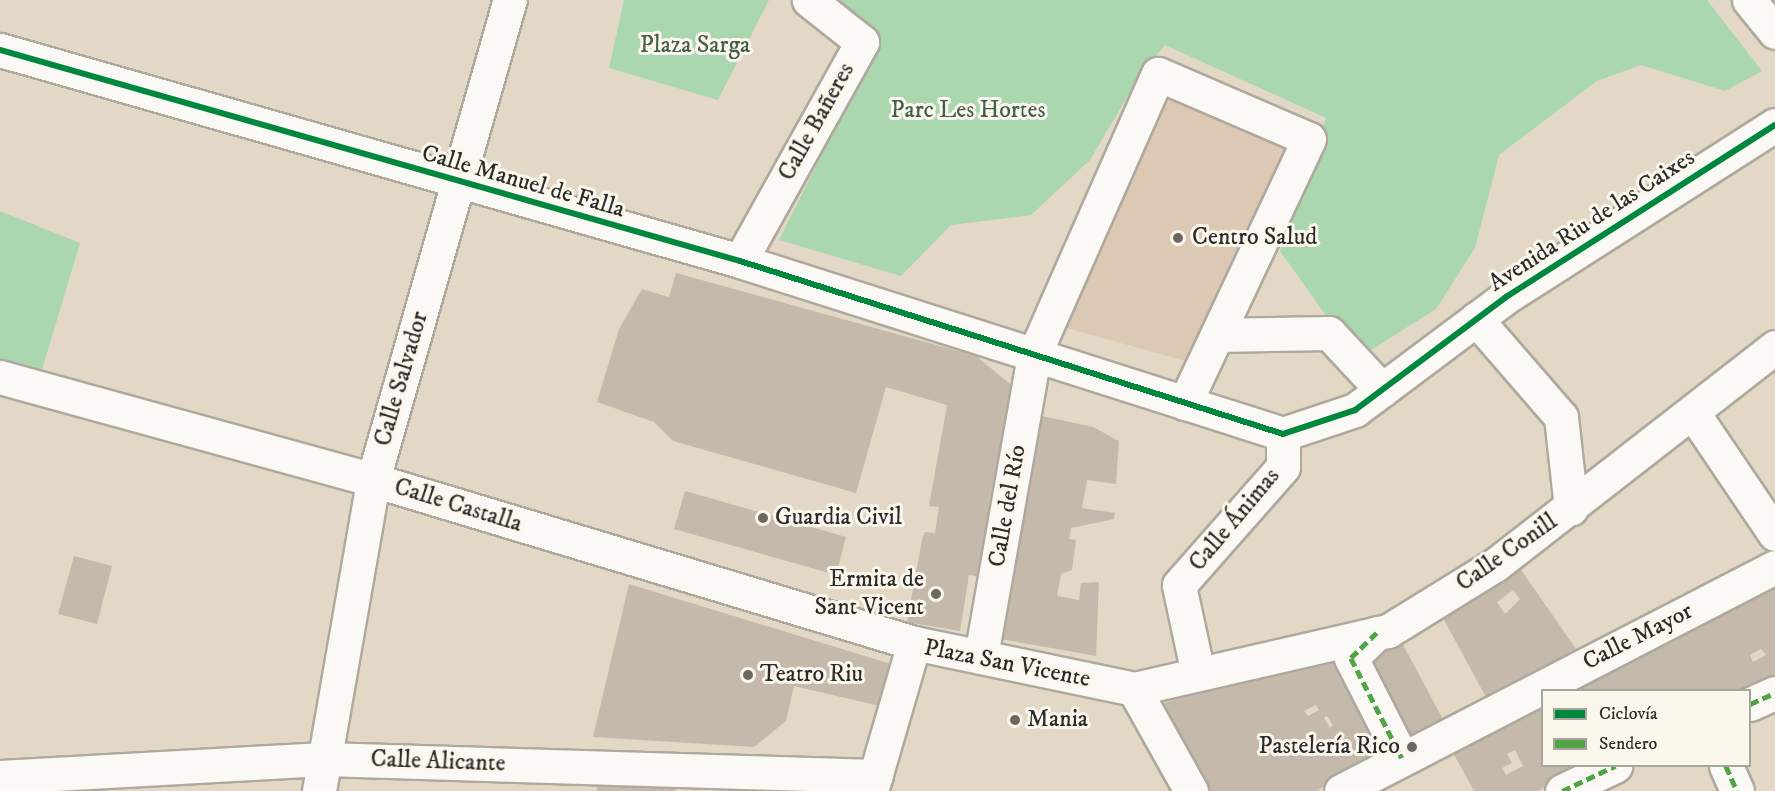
<!DOCTYPE html>
<meta charset="utf-8">
<style>
body{margin:0}
#map{position:relative;width:1775px;height:791px;overflow:hidden;background:#e3d8c6;font-family:"IM FELL DW Pica",serif}
div>[style]{position:absolute}
[style*='--x']{left:calc(var(--x)*1px);top:calc(var(--y)*1px);width:calc(var(--w)*1px);rotate:calc(var(--a)*1deg)}
.built>*{inset:0;background:#dbc9b4}
.green>*{inset:0;background:#aad7af}
.building>*{inset:0;background:#c4b9aa}
.roads{filter:drop-shadow(2px 0 #afa89d) drop-shadow(-2px 0 #afa89d) drop-shadow(0 2px #afa89d) drop-shadow(0 -2px #afa89d)}
.street>*{height:33px;margin:-16.5px;padding:0 16.5px;transform-origin:16.5px;border-radius:16.5px;background:#fbf9f6}
.quiet>*{height:4.5px;margin-top:-2.25px;transform-origin:0;background:repeating-linear-gradient(90deg,#51a443 0 9px,transparent 0 13.5px)}
.cycleway>*{height:6px;margin:-3px;padding:0 3px;transform-origin:3px;border-radius:3px;background:#00873e}
.dots>*{width:16px;height:16px;translate:-50% -50%;box-sizing:border-box;border:3px solid #fbf7ec;border-radius:50%}
span{translate:-50% -50%;white-space:nowrap;text-align:center;line-height:1.15;-webkit-text-stroke:6px #fbf7ec;paint-order:stroke}
.park-label{font-size:24px;color:#435f4d}
.street-label{font-size:24px;color:#2b2b2b}
.poi-label{font-size:24px;color:#2b2b2b}
.left{translate:0 -50%;text-align:left}
.right{translate:-100% -50%;text-align:right}
.legend{position:absolute;left:1541px;top:689px;width:210px;height:78px;box-sizing:border-box;background:#fbf7ec;border:2px solid #a8a59f;margin:0;padding:8px 10px;list-style:none;font-size:18px;color:#2b2b2b}
.legend li{display:flex;align-items:center;gap:12px;height:30px}
.legend b{width:30px;border:2px solid #a8a59f}
</style>
<div id="map">
<div class="built">
<div style="clip-path:polygon(1169px 95px,1292px 149px,1196px 364px,1063px 327px)"></div>
</div>
<div class="green">
<div style="clip-path:polygon(624px 0,769px 0,718px 100px,609px 68px)"></div>
<div style="clip-path:polygon(831px 0,1707px 0,1762px 71px,1725px 91px,1641px 65px,1597px 81px,1499px 155px,1475px 248px,1436px 309px,1357px 359px,1280px 251px,1326px 118px,1165px 45px,1140px 75px,1090px 160px,1031px 215px,951px 225px,901px 276px,779px 240px,878px 41px)"></div>
<div style="clip-path:polygon(0 211px,80px 243px,41px 373px,0 366px)"></div>
</div>
<div class="building">
<div style="clip-path:polygon(676px 273px,976px 356px,1015px 388px,981px 577px,969px 575px,960px 631px,907px 622px,922px 540px,925px 532px,935px 533px,939px 507px,929px 506px,947px 405px,886px 387px,856px 493px,673px 441px,654px 422px,597px 402px,619px 329px,642px 289px,669px 297px)"></div>
<div style="clip-path:polygon(1042px 416px,1093px 427px,1119px 441px,1116px 484px,1087px 480px,1082px 508px,1115px 513px,1114px 519px,1071px 528px,1069px 539px,1076px 540px,1072px 570px,1061px 574px,1057px 596px,1079px 600px,1081px 583px,1099px 582px,1096px 656px,1001px 639px,1029px 424px)"></div>
<div style="clip-path:polygon(685px 491px,846px 537px,836px 575px,674px 529px)"></div>
<div style="clip-path:polygon(74px 556px,112px 566px,97px 624px,58px 614px)"></div>
<div style="clip-path:polygon(evenodd,1517px 564px,1578px 652px,1488px 701px,1442px 616px,1517px 564px,1513px 590px,1520px 599px,1505px 614px,1497px 602px,1513px 590px)"></div>
<div style="clip-path:polygon(629px 584px,891px 664px,884px 707px,794px 686px,786px 721px,754px 747px,593px 737px)"></div>
<div style="clip-path:polygon(evenodd,1775px 584px,1775px 681px,1750px 690px,1565px 690px,1775px 584px,1761px 649px,1766px 655px,1753px 662px,1750px 655px,1761px 649px)"></div>
<div style="clip-path:polygon(1401px 641px,1445px 723px,1403px 744px,1361px 662px)"></div>
<div style="clip-path:polygon(evenodd,1339px 648px,1391px 751px,1316px 791px,1211px 791px,1164px 703px,1339px 648px,1316px 705px,1319px 710px,1308px 716px,1304px 711px,1316px 705px,1339px 648px,1327px 716px,1333px 725px,1330px 728px,1324px 718px,1327px 716px)"></div>
<div style="clip-path:polygon(evenodd,1542px 702px,1542px 766px,1588px 766px,1538px 791px,1474px 791px,1451px 749px,1542px 702px,1515px 750px,1523px 766px,1506px 775px,1502px 768px,1512px 763px,1507px 754px,1515px 750px)"></div>
<div style="clip-path:polygon(597px 773px,676px 775px,676px 791px,597px 791px)"></div>
</div>
<div class="roads">
<div class="street">
<div style="--x:1749;--y:0;--w:41;--a:50.9"></div>
<div style="--x:0;--y:50;--w:769;--a:15.91"></div>
<div style="--x:740;--y:261;--w:570;--a:17.67"></div>
<div style="--x:1283;--y:434;--w:76;--a:-18.4"></div>
<div style="--x:1355;--y:410;--w:189;--a:-36.8"></div>
<div style="--x:1506;--y:297;--w:319;--a:-32.6"></div>
<div style="--x:740;--y:261;--w:251;--a:-60.9"></div>
<div style="--x:862;--y:42;--w:68;--a:-141.6"></div>
<div style="--x:1476;--y:319;--w:130;--a:49.1"></div>
<div style="--x:1561;--y:417;--w:92;--a:83.7"></div>
<div style="--x:1217;--y:335;--w:112;--a:-1"></div>
<div style="--x:1329;--y:333;--w:78;--a:47.1"></div>
<div style="--x:0;--y:377;--w:387;--a:15.4"></div>
<div style="--x:373;--y:480;--w:565;--a:16.77"></div>
<div style="--x:914;--y:643;--w:225;--a:11.8"></div>
<div style="--x:1134;--y:689;--w:261;--a:-12.9"></div>
<div style="--x:1388;--y:631;--w:126;--a:-31.7"></div>
<div style="--x:1495;--y:565;--w:355;--a:-37.9"></div>
<div style="--x:1693;--y:413;--w:146;--a:55.9"></div>
<div style="--x:1377;--y:633;--w:36;--a:136"></div>
<div style="--x:1351;--y:658;--w:112;--a:63"></div>
<div style="--x:981;--y:656;--w:306;--a:-80"></div>
<div style="--x:1034;--y:355;--w:307;--a:-66.2"></div>
<div style="--x:1158;--y:74;--w:164;--a:23.3"></div>
<div style="--x:1309;--y:139;--w:292;--a:115.2"></div>
<div style="--x:1198;--y:674;--w:91;--a:-102.1"></div>
<div style="--x:1179;--y:585;--w:157;--a:-48.6"></div>
<div style="--x:1283;--y:467;--w:33;--a:-90"></div>
<div style="--x:1134;--y:689;--w:117;--a:60.8"></div>
<div style="--x:1750;--y:704;--w:27;--a:-24"></div>
<div style="--x:1726;--y:766;--w:27;--a:66"></div>
<div style="--x:0;--y:777;--w:324;--a:-3.2"></div>
<div style="--x:324;--y:759;--w:552;--a:1.76"></div>
<div style="--x:319;--y:791;--w:316;--a:-80.1"></div>
<div style="--x:373;--y:480;--w:499;--a:-74.1"></div>
<div style="--x:871;--y:791;--w:154;--a:-73.8"></div>
<div style="--x:1341;--y:791;--w:488;--a:-27.3"></div>
<div style="--x:1562;--y:791;--w:59;--a:-25.3"></div>
</div>
</div>
<div class="quiet">
<div style="--x:1377;--y:633;--w:36;--a:136"></div>
<div style="--x:1351;--y:658;--w:112;--a:63"></div>
<div style="--x:1750;--y:704;--w:27;--a:-24"></div>
<div style="--x:1726;--y:766;--w:27;--a:66"></div>
<div style="--x:1562;--y:791;--w:59;--a:-25.3"></div>
</div>
<div class="cycleway">
<div style="--x:0;--y:50;--w:769;--a:15.91"></div>
<div style="--x:740;--y:261;--w:570;--a:17.67"></div>
<div style="--x:1283;--y:434;--w:76;--a:-18.4"></div>
<div style="--x:1355;--y:410;--w:189;--a:-36.8"></div>
<div style="--x:1506;--y:297;--w:319;--a:-32.6"></div>
</div>
<div class="dots">
<div style="left:1178px;top:238px;background:#6b6861"></div>
<div style="left:763px;top:518px;background:#6b6861"></div>
<div style="left:936px;top:594px;background:#6b6861"></div>
<div style="left:748px;top:675px;background:#6b6861"></div>
<div style="left:1015px;top:720px;background:#6b6861"></div>
<div style="left:1412px;top:747px;background:#6b6861"></div>
</div>
<div class="park-label">
<span style="left:695px;top:46px">Plaza Sarga</span>
<span style="left:968px;top:111px">Parc Les Hortes</span>
</div>
<div class="street-label">
<span style="left:817px;top:122px;rotate:-61deg">Calle Bañeres</span>
<span style="left:523px;top:182px;rotate:16deg">Calle Manuel de Falla</span>
<span style="left:1592px;top:221px;rotate:-33deg">Avenida Riu de las Caixes</span>
<span style="left:402px;top:379px;rotate:-74deg">Calle Salvador</span>
<span style="left:458px;top:506px;rotate:17deg">Calle Castalla</span>
<span style="left:1008px;top:506px;rotate:-80deg">Calle del Río</span>
<span style="left:1235px;top:520px;rotate:-50deg">Calle Ánimas</span>
<span style="left:1507px;top:553px;rotate:-35deg">Calle Conill</span>
<span style="left:1638px;top:637px;rotate:-27deg">Calle Mayor</span>
<span style="left:1007px;top:664px;rotate:11deg">Plaza San Vicente</span>
<span style="left:438px;top:762px;rotate:2deg">Calle Alicante</span>
</div>
<div class="poi-label">
<span class="left" style="left:1192px;top:238px">Centro Salud</span>
<span class="left" style="left:775px;top:518px">Guardia Civil</span>
<span class="right" style="left:924px;top:594px">Ermita de<br>Sant Vicent</span>
<span class="left" style="left:760px;top:675px">Teatro Riu</span>
<span class="left" style="left:1027px;top:720px">Mania</span>
<span class="right" style="left:1400px;top:747px">Pastelería Rico</span>
</div>
<ul class="legend">
<li><b style="height:8px;background:#00873e"></b>Ciclovía</li>
<li><b style="height:8px;background:#51a443"></b>Sendero</li>
</ul>
</div>
